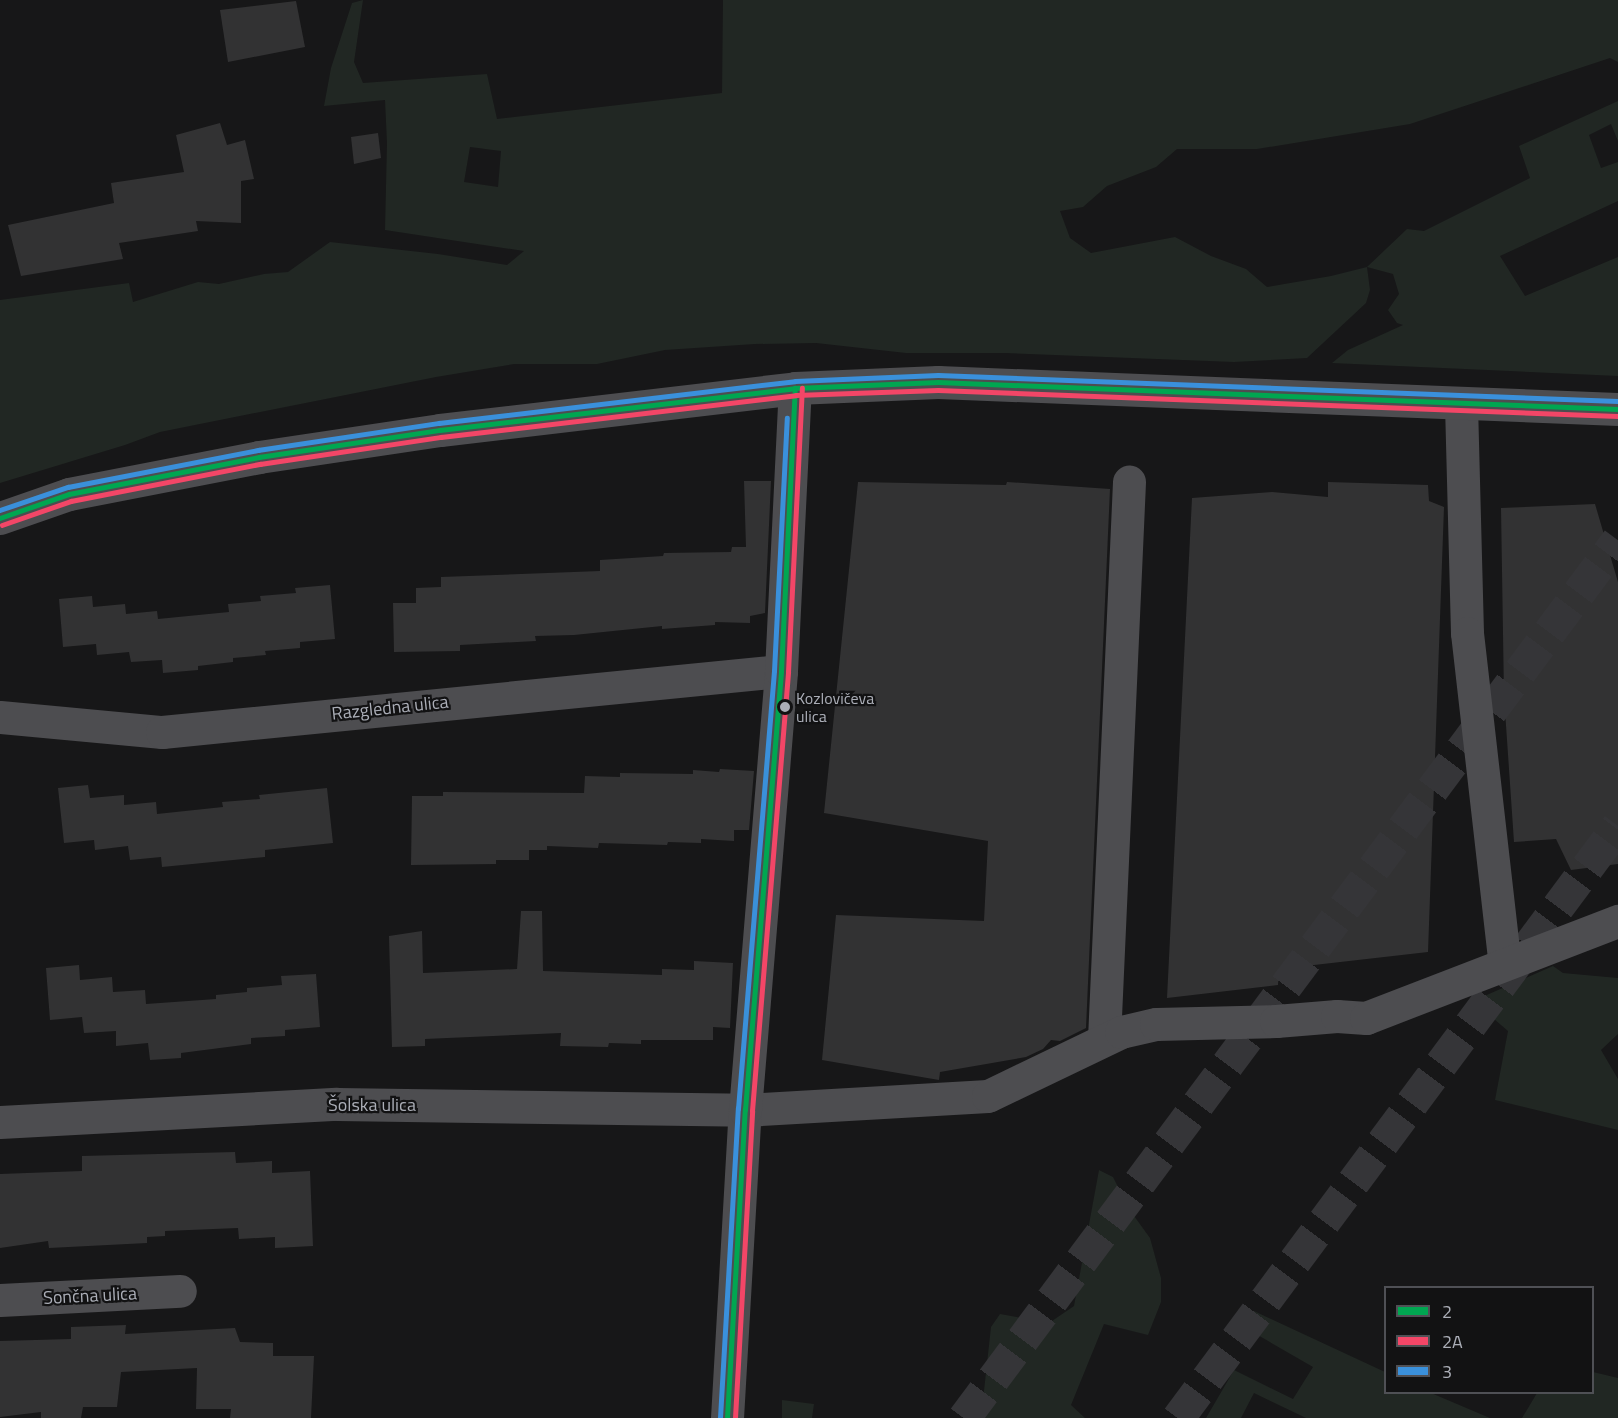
<!DOCTYPE html>
<meta charset="utf-8">
<style>
body{margin:0}
#map{position:relative;width:1618px;height:1418px;overflow:hidden;background:#171718;font-family:"Titillium Web",sans-serif}
div>[style]{position:absolute}
[style*='--x']{left:calc(var(--x)*1px);top:calc(var(--y)*1px);width:calc(var(--w)*1px);rotate:calc(var(--a)*1deg)}
.green>*{inset:0;background:#212723}
.building>*{inset:0;background:#323233}
.highway-tunnel>*{height:33px;margin-top:-16.5px;transform-origin:0;background:repeating-linear-gradient(90deg,#353538 0 33px,transparent 0 49px)}
.minor>*{height:33px;margin:-16.5px;padding:0 16.5px;transform-origin:16.5px;border-radius:16.5px;background:#4d4d50}
.bus-1>*{height:4.5px;margin:-2.25px;padding:0 2.25px;transform-origin:2.25px;border-radius:2.25px;background:#00a651}
.bus-2>*{height:4.5px;margin:-2.25px;padding:0 2.25px;transform-origin:2.25px;border-radius:2.25px;background:#f34667}
.bus-3>*{height:4.5px;margin:-2.25px;padding:0 2.25px;transform-origin:2.25px;border-radius:2.25px;background:#3a90db}
.dots>*{width:16px;height:16px;translate:-50% -50%;box-sizing:border-box;border:3px solid #121213;border-radius:50%}
span{translate:-50% -50%;white-space:nowrap;text-align:center;line-height:1.15;-webkit-text-stroke:4.5px #121213;paint-order:stroke}
.bus-label{font-size:16px;color:#abaeb7}
.left{translate:0 -50%;text-align:left}
.street-label{font-size:18px;color:#abaeb7}
.legend{position:absolute;left:1384px;top:1286px;width:210px;height:108px;box-sizing:border-box;background:#121213;border:2px solid #4f5055;margin:0;padding:8px 10px;list-style:none;font-size:18px;color:#abaeb7}
.legend li{display:flex;align-items:center;gap:12px;height:30px}
.legend b{width:30px;border:2px solid #4f5055}
</style>
<div id="map">
<div class="green">
<div style="clip-path:polygon(evenodd,363px 0,354px 62px,363px 83px,487px 74px,497px 119px,722px 93px,723px 0,1618px 0,1618px 62px,1610px 58px,1410px 124px,1257px 149px,1177px 149px,1156px 167px,1107px 186px,1083px 207px,1060px 211px,1070px 238px,1091px 253px,1175px 237px,1211px 256px,1246px 269px,1267px 287px,1331px 276px,1367px 267px,1407px 229px,1424px 231px,1530px 178px,1519px 146px,1618px 101px,1618px 141px,1611px 124px,1589px 135px,1601px 168px,1618px 162px,1618px 201px,1500px 256px,1525px 296px,1618px 257px,1618px 376px,1332px 363px,1348px 350px,1403px 325px,1397px 323px,1388px 310px,1399px 294px,1393px 274px,1367px 267px,1370px 290px,1366px 303px,1307px 358px,1234px 362px,1005px 353px,906px 353px,816px 343px,755px 344px,665px 350px,597px 364px,514px 364px,436px 377px,160px 432px,125px 445px,0 483px,0 300px,129px 283px,133px 302px,198px 282px,219px 284px,264px 274px,288px 272px,330px 242px,438px 254px,507px 265px,524px 251px,385px 230px,387px 143px,385px 100px,324px 106px,331px 68px,352px 3px,363px 0,470px 147px,501px 151px,498px 187px,464px 182px,470px 147px)"></div>
<div style="clip-path:polygon(1553px 966px,1563px 973px,1618px 978px,1618px 1034px,1601px 1050px,1618px 1079px,1618px 1130px,1495px 1100px,1508px 1031px,1473px 1001px)"></div>
<div style="clip-path:polygon(1099px 1170px,1113px 1177px,1129px 1209px,1150px 1238px,1161px 1278px,1161px 1302px,1148px 1335px,1104px 1324px,1071px 1405px,1085px 1418px,981px 1418px,991px 1327px,1000px 1314px,1049px 1323px,1074px 1306px)"></div>
<div style="clip-path:polygon(1254px 1311px,1385px 1372px,1386px 1392px,1431px 1393px,1490px 1418px,1306px 1418px,1254px 1393px,1241px 1418px,1206px 1418px,1234px 1370px,1293px 1399px,1313px 1367px,1249px 1330px)"></div>
<div style="clip-path:polygon(1593px 1372px,1618px 1378px,1618px 1418px,1522px 1418px,1537px 1393px,1592px 1392px)"></div>
<div style="clip-path:polygon(782px 1400px,814px 1404px,812px 1418px,782px 1418px)"></div>
</div>
<div class="building">
<div style="clip-path:polygon(296px 1px,305px 47px,228px 62px,220px 10px)"></div>
<div style="clip-path:polygon(220px 123px,227px 145px,245px 140px,254px 179px,241px 181px,241px 223px,196px 221px,198px 231px,119px 243px,123px 259px,21px 276px,8px 225px,114px 203px,111px 183px,184px 172px,176px 135px)"></div>
<div style="clip-path:polygon(378px 133px,381px 158px,354px 164px,351px 137px)"></div>
<div style="clip-path:polygon(744px 481px,771px 481px,765px 613px,750px 616px,750px 623px,715px 622px,715px 625px,662px 629px,662px 626px,574px 635px,535px 636px,536px 641px,460px 645px,460px 651px,394px 652px,393px 603px,416px 603px,416px 588px,441px 587px,441px 577px,600px 571px,600px 560px,663px 556px,664px 553px,731px 552px,732px 547px,746px 547px)"></div>
<div style="clip-path:polygon(858px 482px,1006px 485px,1007px 482px,1110px 489px,1086px 1028px,1060px 1041px,1051px 1040px,1043px 1049px,1026px 1057px,940px 1072px,939px 1080px,822px 1060px,836px 915px,984px 921px,988px 841px,824px 813px)"></div>
<div style="clip-path:polygon(1328px 482px,1428px 485px,1429px 501px,1444px 507px,1428px 952px,1279px 969px,1278px 985px,1167px 998px,1192px 498px,1272px 492px,1328px 497px)"></div>
<div style="clip-path:polygon(1595px 504px,1618px 582px,1618px 864px,1571px 870px,1556px 839px,1514px 842px,1504px 696px,1501px 508px)"></div>
<div style="clip-path:polygon(330px 585px,335px 639px,300px 642px,300px 648px,265px 651px,266px 655px,233px 658px,233px 662px,198px 666px,198px 670px,163px 673px,162px 660px,131px 662px,129px 652px,97px 655px,96px 644px,63px 647px,59px 599px,92px 596px,93px 607px,125px 604px,126px 614px,157px 611px,158px 619px,229px 612px,228px 604px,261px 601px,260px 596px,296px 593px,295px 588px)"></div>
<div style="clip-path:polygon(720px 769px,754px 771px,749px 830px,734px 830px,734px 841px,701px 839px,701px 843px,668px 842px,667px 845px,599px 843px,598px 848px,547px 846px,547px 850px,529px 850px,529px 860px,496px 860px,496px 864px,411px 865px,412px 796px,443px 796px,443px 792px,584px 793px,585px 776px,620px 777px,620px 773px,693px 774px,693px 770px,719px 772px)"></div>
<div style="clip-path:polygon(88px 785px,90px 798px,124px 795px,124px 805px,156px 802px,157px 814px,223px 807px,222px 802px,260px 799px,259px 795px,327px 788px,333px 843px,265px 850px,265px 857px,162px 867px,161px 857px,130px 860px,128px 846px,95px 850px,94px 840px,64px 843px,58px 788px)"></div>
<div style="clip-path:polygon(521px 911px,542px 911px,543px 971px,662px 975px,662px 969px,694px 970px,694px 961px,733px 963px,730px 1028px,713px 1027px,713px 1040px,641px 1040px,641px 1044px,609px 1043px,608px 1047px,560px 1046px,561px 1033px,425px 1039px,425px 1046px,392px 1047px,389px 936px,422px 931px,423px 973px,517px 969px)"></div>
<div style="clip-path:polygon(79px 965px,80px 980px,112px 977px,113px 992px,145px 990px,146px 1004px,216px 999px,216px 995px,247px 992px,247px 988px,282px 985px,281px 976px,316px 974px,320px 1027px,285px 1030px,285px 1036px,251px 1038px,251px 1044px,181px 1053px,181px 1058px,150px 1060px,148px 1043px,116px 1046px,116px 1031px,84px 1033px,82px 1017px,50px 1020px,46px 968px)"></div>
<div style="clip-path:polygon(235px 1152px,236px 1163px,272px 1161px,272px 1173px,310px 1171px,313px 1246px,275px 1248px,275px 1237px,239px 1239px,238px 1228px,165px 1231px,165px 1236px,147px 1237px,147px 1243px,49px 1248px,48px 1241px,0 1248px,0 1174px,82px 1171px,82px 1156px)"></div>
<div style="clip-path:polygon(126px 1325px,125px 1334px,235px 1328px,240px 1342px,273px 1343px,273px 1356px,314px 1356px,311px 1418px,230px 1418px,231px 1409px,196px 1409px,197px 1368px,121px 1372px,117px 1407px,83px 1407px,81px 1418px,41px 1418px,41px 1412px,0 1417px,0 1341px,71px 1339px,71px 1327px)"></div>
</div>
<div class="highway-tunnel">
<div style="--x:964;--y:1418;--w:1095;--a:-53.32"></div>
<div style="--x:1178;--y:1418;--w:738;--a:-53.38"></div>
</div>
<div class="minor">
<div style="--x:1461;--y:404;--w:229;--a:88.5"></div>
<div style="--x:1467;--y:633;--w:333;--a:83.5"></div>
<div style="--x:0;--y:518;--w:73;--a:-19.2"></div>
<div style="--x:69;--y:494;--w:194;--a:-11"></div>
<div style="--x:259;--y:457;--w:183;--a:-8.5"></div>
<div style="--x:440;--y:430;--w:357;--a:-6.7"></div>
<div style="--x:795;--y:388;--w:143;--a:-2.4"></div>
<div style="--x:938;--y:382;--w:681;--a:2.27"></div>
<div style="--x:0;--y:717;--w:163;--a:5.3"></div>
<div style="--x:162;--y:732;--w:622;--a:-5.63"></div>
<div style="--x:1104;--y:1039;--w:558;--a:-87.43"></div>
<div style="--x:0;--y:1122;--w:337;--a:-3.1"></div>
<div style="--x:337;--y:1104;--w:408;--a:0.8"></div>
<div style="--x:745;--y:1110;--w:243;--a:-3.3"></div>
<div style="--x:988;--y:1096;--w:148;--a:-25.7"></div>
<div style="--x:1121;--y:1032;--w:36;--a:-13"></div>
<div style="--x:1156;--y:1024;--w:120;--a:-1.4"></div>
<div style="--x:1276;--y:1021;--w:61;--a:-4.7"></div>
<div style="--x:1337;--y:1016;--w:29;--a:4"></div>
<div style="--x:1366;--y:1018;--w:270;--a:-21.1"></div>
<div style="--x:0;--y:1300;--w:180;--a:-2.9"></div>
<div style="--x:727;--y:1418;--w:309;--a:-86.7"></div>
<div style="--x:745;--y:1110;--w:440;--a:-85.3"></div>
<div style="--x:781;--y:671;--w:283;--a:-87.2"></div>
</div>
<div class="bus-1">
<div style="--x:0;--y:518;--w:73;--a:-19.2"></div>
<div style="--x:69;--y:494;--w:194;--a:-11"></div>
<div style="--x:259;--y:457;--w:183;--a:-8.5"></div>
<div style="--x:440;--y:430;--w:357;--a:-6.7"></div>
<div style="--x:795;--y:388;--w:143;--a:-2.4"></div>
<div style="--x:938;--y:382;--w:681;--a:2.27"></div>
<div style="--x:727;--y:1418;--w:309;--a:-86.7"></div>
<div style="--x:745;--y:1110;--w:440;--a:-85.3"></div>
<div style="--x:781;--y:671;--w:283;--a:-87.2"></div>
</div>
<div class="bus-2">
<div style="--x:2;--y:525;--w:73;--a:-19.2"></div>
<div style="--x:71;--y:501;--w:193;--a:-11.1"></div>
<div style="--x:260;--y:464;--w:183;--a:-8.5"></div>
<div style="--x:441;--y:437;--w:357;--a:-6.7"></div>
<div style="--x:796;--y:395;--w:142;--a:-2"></div>
<div style="--x:938;--y:390;--w:680;--a:2.19"></div>
<div style="--x:735;--y:1418;--w:307;--a:-86.8"></div>
<div style="--x:752;--y:1111;--w:440;--a:-85.3"></div>
<div style="--x:788;--y:672;--w:284;--a:-87.2"></div>
</div>
<div class="bus-3">
<div style="--x:0;--y:510;--w:72;--a:-18.7"></div>
<div style="--x:68;--y:487;--w:194;--a:-11"></div>
<div style="--x:258;--y:450;--w:183;--a:-8.5"></div>
<div style="--x:439;--y:423;--w:358;--a:-6.7"></div>
<div style="--x:795;--y:381;--w:143;--a:-2.4"></div>
<div style="--x:938;--y:375;--w:680;--a:2.19"></div>
<div style="--x:720;--y:1418;--w:310;--a:-86.7"></div>
<div style="--x:738;--y:1109;--w:439;--a:-85.3"></div>
<div style="--x:774;--y:671;--w:253;--a:-87.1"></div>
</div>
<div class="dots">
<div style="left:785px;top:707px;background:#abaeb7"></div>
</div>
<div class="bus-label">
<span class="left" style="left:796px;top:707px">Kozlovičeva<br>ulica</span>
</div>
<div class="street-label">
<span style="left:390px;top:708px;rotate:-6deg">Razgledna ulica</span>
<span style="left:372px;top:1105px">Šolska ulica</span>
<span style="left:90px;top:1296px;rotate:-3deg">Sončna ulica</span>
</div>
<ul class="legend">
<li><b style="height:8px;background:#00a651"></b>2</li>
<li><b style="height:8px;background:#f34667"></b>2A</li>
<li><b style="height:8px;background:#3a90db"></b>3</li>
</ul>
</div>
